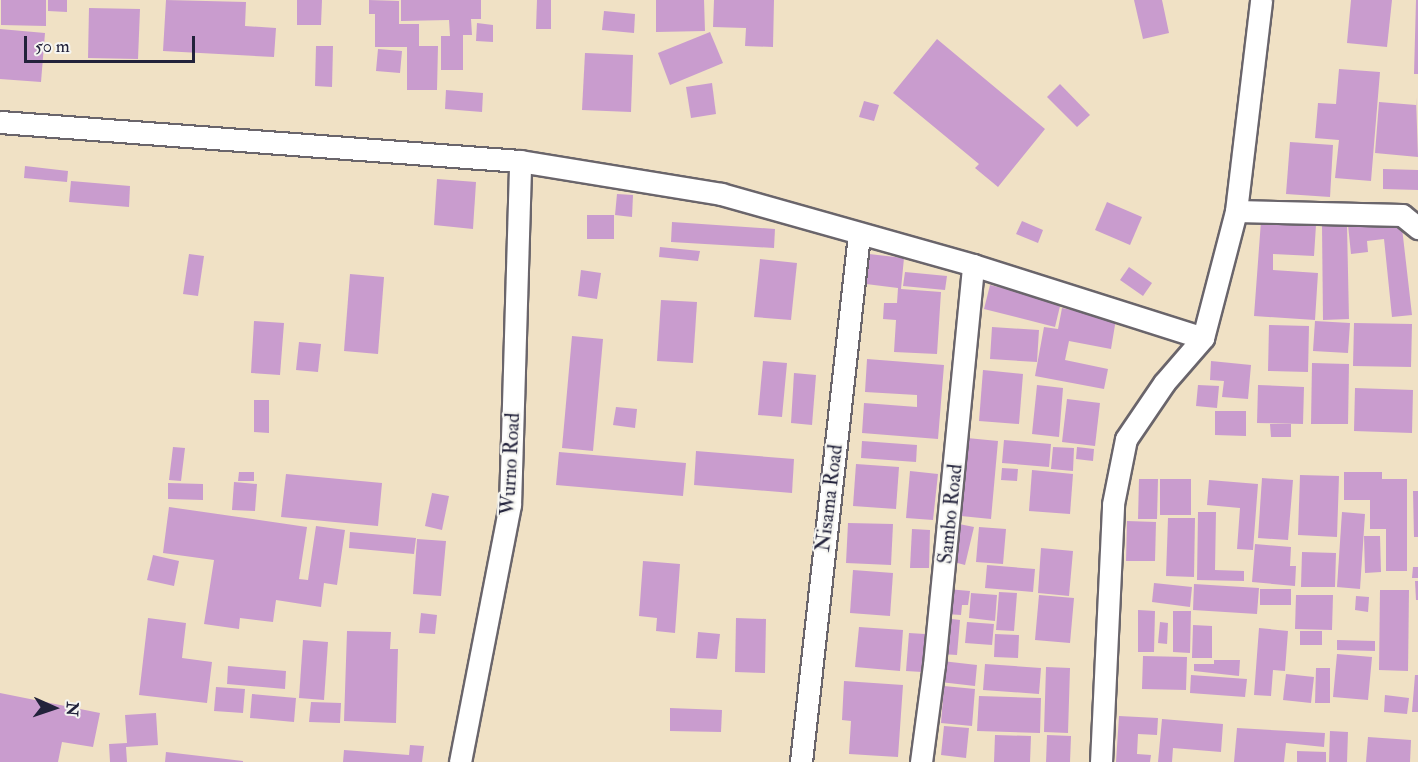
<!DOCTYPE html>
<style>
body{margin:0}
#map{position:relative;width:1418px;height:762px;overflow:hidden;background:#f0e1c5;font-family:"IM FELL Double Pica",serif}
div>[style]{position:absolute}
[style*='--x']{left:calc(var(--x)*1px);top:calc(var(--y)*1px);width:calc(var(--w)*1px);rotate:calc(var(--a)*1deg)}
.building>*{inset:0;background:#c99cce}
.roads{filter:drop-shadow(2px 0 #6a656b) drop-shadow(-2px 0 #6a656b) drop-shadow(0 2px #6a656b) drop-shadow(0 -2px #6a656b)}
.minor>*{height:21px;margin:-10.5px;padding:0 10.5px;transform-origin:10.5px;border-radius:10.5px;background:#fff}
span{translate:-50% -50%;white-space:nowrap;text-align:center;line-height:1.15;-webkit-text-stroke:4.5px #f6f6f2;paint-order:stroke}
.street-label{font-size:20px;color:#22223b}
.north{position:absolute;left:24px;top:678px;width:60px;height:60px;-webkit-text-stroke:4px #f6f6f2;paint-order:stroke;rotate:93deg;font-size:16px;font-weight:700;line-height:24px;text-align:center;color:#22223b}
.north::after{content:'';display:block;margin:auto;width:21px;height:27px;background:#22223b;clip-path:polygon(50% 0,100% 100%,50% 72%,0 100%)}
.scale{position:absolute;left:24px;top:36px;width:171px;height:27px;box-sizing:border-box;border:3px solid #22223b;border-top:0;padding-left:8px;font-size:18px;line-height:21px;white-space:nowrap;color:#22223b;-webkit-text-stroke:4px #f6f6f2;paint-order:stroke}
</style>
<div id="map">
<div class="building">
<div style="clip-path:polygon(1px 0,46px 0,46px 26px,1px 25px)"></div>
<div style="clip-path:polygon(48px 0,67px 0,67px 12px,48px 11px)"></div>
<div style="clip-path:polygon(166px 0,246px 2px,245px 26px,276px 28px,274px 57px,163px 51px)"></div>
<div style="clip-path:polygon(297px 0,322px 0,321px 25px,297px 25px)"></div>
<div style="clip-path:polygon(369px 0,399px 1px,399px 24px,419px 24px,419px 46px,438px 46px,437px 90px,407px 90px,407px 47px,375px 47px,375px 14px,369px 14px)"></div>
<div style="clip-path:polygon(401px 0,481px 0,481px 19px,471px 19px,472px 35px,463px 35px,463px 70px,441px 70px,441px 36px,450px 36px,449px 20px,401px 21px)"></div>
<div style="clip-path:polygon(537px 0,551px 0,551px 29px,536px 29px)"></div>
<div style="clip-path:polygon(656px 0,704px 0,705px 31px,656px 32px)"></div>
<div style="clip-path:polygon(714px 0,774px 0,773px 47px,745px 46px,746px 28px,713px 27px)"></div>
<div style="clip-path:polygon(1134px 0,1162px 0,1169px 33px,1143px 39px)"></div>
<div style="clip-path:polygon(1351px 0,1392px 0,1387px 47px,1347px 43px)"></div>
<div style="clip-path:polygon(1416px 0,1418px 0,1418px 74px,1414px 74px)"></div>
<div style="clip-path:polygon(89px 8px,140px 9px,138px 59px,88px 58px)"></div>
<div style="clip-path:polygon(604px 11px,635px 14px,634px 33px,602px 30px)"></div>
<div style="clip-path:polygon(477px 23px,493px 25px,493px 42px,476px 41px)"></div>
<div style="clip-path:polygon(0 29px,45px 33px,41px 82px,0 79px)"></div>
<div style="clip-path:polygon(710px 32px,723px 63px,670px 85px,658px 53px)"></div>
<div style="clip-path:polygon(937px 39px,1045px 129px,998px 187px,975px 168px,979px 164px,893px 93px)"></div>
<div style="clip-path:polygon(316px 46px,333px 46px,332px 87px,315px 86px)"></div>
<div style="clip-path:polygon(378px 49px,402px 51px,400px 73px,376px 71px)"></div>
<div style="clip-path:polygon(585px 53px,633px 55px,631px 112px,582px 110px)"></div>
<div style="clip-path:polygon(1339px 69px,1380px 72px,1371px 181px,1335px 178px,1339px 140px,1315px 138px,1318px 103px,1336px 104px)"></div>
<div style="clip-path:polygon(712px 83px,716px 114px,691px 118px,686px 87px)"></div>
<div style="clip-path:polygon(1060px 84px,1090px 115px,1077px 127px,1047px 97px)"></div>
<div style="clip-path:polygon(446px 90px,483px 93px,482px 112px,445px 109px)"></div>
<div style="clip-path:polygon(1416px 97px,1418px 157px,1375px 153px,1379px 102px,1416px 105px)"></div>
<div style="clip-path:polygon(864px 101px,879px 105px,874px 121px,859px 117px)"></div>
<div style="clip-path:polygon(1290px 142px,1333px 145px,1330px 197px,1286px 194px)"></div>
<div style="clip-path:polygon(25px 166px,68px 171px,67px 182px,24px 178px)"></div>
<div style="clip-path:polygon(1383px 169px,1418px 170px,1418px 190px,1383px 189px)"></div>
<div style="clip-path:polygon(437px 179px,476px 182px,473px 229px,434px 225px)"></div>
<div style="clip-path:polygon(71px 181px,130px 186px,129px 207px,69px 202px)"></div>
<div style="clip-path:polygon(617px 194px,633px 195px,632px 217px,615px 215px)"></div>
<div style="clip-path:polygon(1107px 202px,1142px 217px,1130px 245px,1095px 230px)"></div>
<div style="clip-path:polygon(587px 215px,614px 215px,614px 239px,587px 239px)"></div>
<div style="clip-path:polygon(1401px 219px,1412px 315px,1392px 317px,1384px 239px,1367px 241px,1368px 252px,1351px 254px,1348px 225px)"></div>
<div style="clip-path:polygon(1022px 221px,1043px 230px,1038px 243px,1016px 234px)"></div>
<div style="clip-path:polygon(1261px 221px,1316px 225px,1314px 256px,1273px 254px,1273px 270px,1318px 273px,1315px 320px,1254px 316px)"></div>
<div style="clip-path:polygon(672px 222px,775px 229px,774px 248px,671px 242px)"></div>
<div style="clip-path:polygon(1347px 225px,1349px 319px,1323px 320px,1322px 226px)"></div>
<div style="clip-path:polygon(660px 247px,700px 251px,698px 261px,659px 257px)"></div>
<div style="clip-path:polygon(189px 254px,204px 256px,198px 296px,183px 294px)"></div>
<div style="clip-path:polygon(869px 254px,904px 258px,901px 289px,941px 292px,937px 354px,894px 352px,896px 320px,883px 319px,884px 303px,897px 303px,898px 288px,866px 284px)"></div>
<div style="clip-path:polygon(760px 259px,797px 263px,791px 320px,754px 317px)"></div>
<div style="clip-path:polygon(1129px 267px,1152px 283px,1143px 296px,1120px 280px)"></div>
<div style="clip-path:polygon(581px 270px,601px 273px,597px 299px,578px 296px)"></div>
<div style="clip-path:polygon(905px 272px,947px 276px,945px 290px,903px 286px)"></div>
<div style="clip-path:polygon(350px 274px,384px 277px,378px 354px,344px 351px)"></div>
<div style="clip-path:polygon(990px 285px,1061px 302px,1055px 327px,984px 309px)"></div>
<div style="clip-path:polygon(661px 300px,697px 302px,693px 363px,657px 361px)"></div>
<div style="clip-path:polygon(1062px 308px,1116px 319px,1111px 349px,1069px 341px,1065px 360px,1108px 369px,1104px 389px,1035px 376px,1044px 327px,1058px 329px)"></div>
<div style="clip-path:polygon(254px 321px,284px 323px,280px 375px,251px 373px)"></div>
<div style="clip-path:polygon(1315px 321px,1350px 323px,1348px 353px,1313px 351px)"></div>
<div style="clip-path:polygon(1354px 323px,1412px 324px,1411px 367px,1353px 366px)"></div>
<div style="clip-path:polygon(1269px 325px,1309px 326px,1308px 372px,1268px 371px)"></div>
<div style="clip-path:polygon(992px 327px,1039px 330px,1037px 362px,990px 359px)"></div>
<div style="clip-path:polygon(572px 336px,603px 339px,593px 451px,562px 448px)"></div>
<div style="clip-path:polygon(299px 342px,321px 344px,318px 372px,296px 370px)"></div>
<div style="clip-path:polygon(867px 359px,944px 365px,938px 439px,862px 433px,864px 403px,917px 407px,917px 395px,865px 392px)"></div>
<div style="clip-path:polygon(763px 361px,787px 363px,782px 417px,758px 415px)"></div>
<div style="clip-path:polygon(1211px 361px,1251px 365px,1248px 399px,1222px 397px,1224px 381px,1210px 380px)"></div>
<div style="clip-path:polygon(1312px 363px,1349px 364px,1348px 424px,1311px 424px)"></div>
<div style="clip-path:polygon(983px 370px,1023px 374px,1019px 424px,979px 421px)"></div>
<div style="clip-path:polygon(794px 373px,816px 375px,812px 425px,791px 423px)"></div>
<div style="clip-path:polygon(1037px 385px,1063px 388px,1059px 437px,1032px 434px)"></div>
<div style="clip-path:polygon(1198px 385px,1219px 386px,1217px 408px,1196px 406px)"></div>
<div style="clip-path:polygon(1258px 385px,1304px 387px,1303px 424px,1257px 423px)"></div>
<div style="clip-path:polygon(1355px 388px,1413px 390px,1412px 433px,1354px 431px)"></div>
<div style="clip-path:polygon(1067px 399px,1100px 403px,1095px 446px,1062px 442px)"></div>
<div style="clip-path:polygon(254px 400px,269px 400px,269px 433px,254px 432px)"></div>
<div style="clip-path:polygon(616px 407px,637px 409px,635px 428px,613px 425px)"></div>
<div style="clip-path:polygon(1215px 411px,1246px 411px,1246px 436px,1215px 435px)"></div>
<div style="clip-path:polygon(1270px 424px,1291px 424px,1291px 437px,1271px 437px)"></div>
<div style="clip-path:polygon(967px 438px,998px 441px,991px 519px,961px 516px)"></div>
<div style="clip-path:polygon(1004px 440px,1051px 444px,1049px 467px,1002px 463px)"></div>
<div style="clip-path:polygon(862px 441px,917px 445px,916px 462px,861px 458px)"></div>
<div style="clip-path:polygon(173px 447px,185px 448px,181px 481px,169px 480px)"></div>
<div style="clip-path:polygon(1053px 447px,1074px 448px,1073px 471px,1051px 469px)"></div>
<div style="clip-path:polygon(1077px 447px,1094px 449px,1093px 461px,1076px 459px)"></div>
<div style="clip-path:polygon(696px 451px,794px 459px,792px 493px,694px 485px)"></div>
<div style="clip-path:polygon(559px 452px,686px 463px,683px 496px,556px 485px)"></div>
<div style="clip-path:polygon(856px 464px,899px 467px,896px 509px,853px 506px)"></div>
<div style="clip-path:polygon(1002px 468px,1018px 469px,1017px 481px,1001px 480px)"></div>
<div style="clip-path:polygon(1032px 470px,1073px 474px,1070px 514px,1029px 511px)"></div>
<div style="clip-path:polygon(910px 471px,938px 474px,933px 520px,906px 518px)"></div>
<div style="clip-path:polygon(239px 472px,254px 472px,254px 481px,238px 481px)"></div>
<div style="clip-path:polygon(1344px 472px,1382px 472px,1382px 479px,1407px 479px,1407px 571px,1386px 571px,1386px 529px,1370px 529px,1370px 500px,1344px 500px)"></div>
<div style="clip-path:polygon(286px 474px,382px 483px,378px 526px,281px 517px)"></div>
<div style="clip-path:polygon(1300px 475px,1339px 476px,1337px 537px,1298px 535px)"></div>
<div style="clip-path:polygon(1262px 478px,1293px 480px,1288px 540px,1258px 538px)"></div>
<div style="clip-path:polygon(1139px 479px,1158px 479px,1157px 519px,1138px 519px)"></div>
<div style="clip-path:polygon(1160px 479px,1191px 479px,1191px 515px,1160px 515px)"></div>
<div style="clip-path:polygon(1209px 480px,1258px 484px,1253px 550px,1237px 549px,1240px 508px,1207px 505px)"></div>
<div style="clip-path:polygon(234px 482px,257px 484px,255px 511px,232px 510px)"></div>
<div style="clip-path:polygon(168px 483px,203px 484px,203px 500px,168px 499px)"></div>
<div style="clip-path:polygon(1413px 491px,1418px 491px,1418px 537px,1414px 537px)"></div>
<div style="clip-path:polygon(432px 493px,449px 496px,442px 530px,425px 526px)"></div>
<div style="clip-path:polygon(169px 507px,307px 527px,299px 579px,308px 580px,316px 526px,345px 530px,337px 585px,324px 583px,321px 607px,276px 600px,273px 622px,240px 618px,239px 629px,204px 624px,214px 560px,163px 553px)"></div>
<div style="clip-path:polygon(1198px 512px,1216px 512px,1215px 570px,1244px 571px,1244px 581px,1197px 580px)"></div>
<div style="clip-path:polygon(1342px 512px,1365px 514px,1360px 589px,1337px 587px)"></div>
<div style="clip-path:polygon(1168px 518px,1195px 518px,1194px 577px,1166px 576px)"></div>
<div style="clip-path:polygon(1127px 521px,1156px 522px,1155px 561px,1126px 561px)"></div>
<div style="clip-path:polygon(848px 523px,893px 524px,891px 565px,846px 563px)"></div>
<div style="clip-path:polygon(959px 524px,974px 527px,965px 565px,950px 561px)"></div>
<div style="clip-path:polygon(979px 527px,1006px 529px,1003px 564px,976px 562px)"></div>
<div style="clip-path:polygon(912px 529px,930px 530px,929px 568px,910px 568px)"></div>
<div style="clip-path:polygon(350px 532px,416px 538px,414px 554px,349px 548px)"></div>
<div style="clip-path:polygon(1364px 536px,1380px 536px,1381px 572px,1365px 573px)"></div>
<div style="clip-path:polygon(417px 539px,446px 541px,441px 596px,413px 594px)"></div>
<div style="clip-path:polygon(1255px 544px,1291px 547px,1290px 566px,1296px 566px,1295px 586px,1252px 582px)"></div>
<div style="clip-path:polygon(1041px 548px,1073px 551px,1069px 596px,1038px 593px)"></div>
<div style="clip-path:polygon(1302px 552px,1336px 553px,1335px 587px,1301px 587px)"></div>
<div style="clip-path:polygon(153px 555px,179px 561px,174px 586px,147px 580px)"></div>
<div style="clip-path:polygon(643px 561px,680px 564px,675px 633px,656px 631px,657px 618px,639px 616px)"></div>
<div style="clip-path:polygon(987px 565px,1035px 569px,1033px 592px,985px 588px)"></div>
<div style="clip-path:polygon(1413px 567px,1418px 567px,1418px 578px,1412px 578px)"></div>
<div style="clip-path:polygon(853px 570px,893px 573px,890px 616px,850px 613px)"></div>
<div style="clip-path:polygon(1415px 581px,1418px 581px,1418px 600px,1416px 600px)"></div>
<div style="clip-path:polygon(1154px 583px,1192px 587px,1190px 607px,1152px 602px)"></div>
<div style="clip-path:polygon(1194px 584px,1259px 588px,1257px 614px,1193px 610px)"></div>
<div style="clip-path:polygon(947px 589px,970px 591px,968px 605px,962px 605px,961px 615px,945px 614px)"></div>
<div style="clip-path:polygon(1260px 589px,1291px 589px,1291px 605px,1260px 605px)"></div>
<div style="clip-path:polygon(1380px 590px,1409px 590px,1408px 671px,1379px 670px)"></div>
<div style="clip-path:polygon(999px 592px,1017px 593px,1014px 631px,996px 630px)"></div>
<div style="clip-path:polygon(971px 593px,997px 595px,995px 621px,969px 618px)"></div>
<div style="clip-path:polygon(1039px 595px,1074px 598px,1070px 643px,1035px 640px)"></div>
<div style="clip-path:polygon(1296px 595px,1333px 595px,1332px 630px,1295px 629px)"></div>
<div style="clip-path:polygon(1356px 596px,1369px 597px,1368px 612px,1355px 610px)"></div>
<div style="clip-path:polygon(1138px 610px,1155px 611px,1154px 652px,1138px 652px)"></div>
<div style="clip-path:polygon(1173px 611px,1191px 611px,1190px 653px,1173px 652px)"></div>
<div style="clip-path:polygon(421px 613px,437px 615px,435px 634px,419px 633px)"></div>
<div style="clip-path:polygon(148px 618px,186px 623px,182px 658px,212px 662px,207px 703px,139px 695px)"></div>
<div style="clip-path:polygon(736px 618px,766px 619px,765px 673px,735px 672px)"></div>
<div style="clip-path:polygon(944px 618px,960px 620px,957px 655px,941px 654px)"></div>
<div style="clip-path:polygon(967px 622px,994px 624px,992px 645px,965px 643px)"></div>
<div style="clip-path:polygon(1160px 622px,1168px 623px,1167px 644px,1158px 643px)"></div>
<div style="clip-path:polygon(1193px 625px,1212px 626px,1212px 658px,1192px 658px)"></div>
<div style="clip-path:polygon(859px 627px,903px 630px,900px 671px,855px 667px)"></div>
<div style="clip-path:polygon(1259px 628px,1288px 631px,1285px 671px,1273px 670px,1271px 696px,1254px 695px)"></div>
<div style="clip-path:polygon(347px 631px,391px 632px,390px 649px,398px 649px,396px 723px,344px 721px)"></div>
<div style="clip-path:polygon(1300px 631px,1322px 631px,1322px 645px,1300px 645px)"></div>
<div style="clip-path:polygon(698px 632px,720px 634px,717px 659px,696px 658px)"></div>
<div style="clip-path:polygon(909px 633px,925px 634px,922px 672px,906px 671px)"></div>
<div style="clip-path:polygon(995px 634px,1019px 635px,1018px 658px,994px 657px)"></div>
<div style="clip-path:polygon(303px 640px,328px 642px,324px 700px,299px 698px)"></div>
<div style="clip-path:polygon(1337px 640px,1375px 641px,1375px 651px,1337px 650px)"></div>
<div style="clip-path:polygon(1337px 654px,1372px 657px,1368px 700px,1333px 697px)"></div>
<div style="clip-path:polygon(1143px 656px,1187px 657px,1186px 690px,1142px 689px)"></div>
<div style="clip-path:polygon(1214px 660px,1240px 660px,1239px 676px,1194px 671px,1194px 664px,1214px 664px)"></div>
<div style="clip-path:polygon(942px 661px,977px 665px,975px 686px,940px 682px)"></div>
<div style="clip-path:polygon(985px 664px,1041px 668px,1039px 694px,983px 690px)"></div>
<div style="clip-path:polygon(228px 666px,286px 671px,285px 689px,227px 684px)"></div>
<div style="clip-path:polygon(1046px 667px,1070px 668px,1068px 733px,1044px 732px)"></div>
<div style="clip-path:polygon(1316px 668px,1330px 668px,1330px 703px,1315px 703px)"></div>
<div style="clip-path:polygon(1286px 674px,1314px 677px,1311px 703px,1283px 700px)"></div>
<div style="clip-path:polygon(1191px 675px,1247px 679px,1245px 697px,1190px 693px)"></div>
<div style="clip-path:polygon(1415px 675px,1418px 675px,1418px 712px,1412px 712px)"></div>
<div style="clip-path:polygon(844px 681px,903px 685px,898px 757px,849px 754px,851px 721px,842px 720px)"></div>
<div style="clip-path:polygon(944px 686px,975px 689px,972px 726px,941px 723px)"></div>
<div style="clip-path:polygon(216px 687px,245px 689px,243px 713px,214px 711px)"></div>
<div style="clip-path:polygon(0 693px,100px 713px,93px 747px,62px 742px,58px 762px,0 762px)"></div>
<div style="clip-path:polygon(252px 694px,296px 698px,294px 722px,250px 718px)"></div>
<div style="clip-path:polygon(1385px 695px,1409px 698px,1407px 714px,1384px 712px)"></div>
<div style="clip-path:polygon(979px 696px,1041px 698px,1040px 733px,977px 731px)"></div>
<div style="clip-path:polygon(311px 702px,341px 703px,340px 723px,309px 722px)"></div>
<div style="clip-path:polygon(670px 708px,722px 710px,721px 732px,670px 731px)"></div>
<div style="clip-path:polygon(156px 713px,158px 745px,126px 747px,127px 762px,110px 762px,109px 744px,127px 743px,125px 715px)"></div>
<div style="clip-path:polygon(1119px 716px,1158px 718px,1157px 735px,1138px 734px,1137px 754px,1151px 755px,1150px 762px,1116px 762px)"></div>
<div style="clip-path:polygon(1162px 719px,1223px 724px,1221px 752px,1173px 748px,1172px 762px,1158px 762px)"></div>
<div style="clip-path:polygon(944px 726px,969px 728px,966px 758px,941px 755px)"></div>
<div style="clip-path:polygon(1237px 728px,1325px 733px,1324px 747px,1286px 743px,1284px 762px,1234px 762px)"></div>
<div style="clip-path:polygon(1330px 731px,1348px 732px,1347px 762px,1329px 762px)"></div>
<div style="clip-path:polygon(995px 735px,1031px 736px,1030px 762px,994px 762px)"></div>
<div style="clip-path:polygon(1047px 735px,1071px 736px,1070px 762px,1046px 762px)"></div>
<div style="clip-path:polygon(1368px 737px,1411px 740px,1410px 762px,1366px 762px)"></div>
<div style="clip-path:polygon(410px 745px,424px 746px,422px 762px,343px 762px,344px 750px,409px 755px)"></div>
<div style="clip-path:polygon(1297px 751px,1326px 752px,1326px 762px,1297px 762px)"></div>
<div style="clip-path:polygon(166px 752px,243px 761px,243px 762px,165px 762px)"></div>
</div>
<div class="roads">
<div class="minor">
<div style="--x:0;--y:122;--w:521;--a:4.29"></div>
<div style="--x:520;--y:161;--w:204;--a:9.3"></div>
<div style="--x:721;--y:194;--w:262;--a:15.7"></div>
<div style="--x:973;--y:265;--w:241;--a:17.6"></div>
<div style="--x:1203;--y:338;--w:131;--a:-75.4"></div>
<div style="--x:1236;--y:211;--w:212;--a:-83.2"></div>
<div style="--x:1236;--y:211;--w:166;--a:1.4"></div>
<div style="--x:1402;--y:215;--w:21;--a:39"></div>
<div style="--x:460;--y:762;--w:262;--a:-79"></div>
<div style="--x:510;--y:505;--w:344;--a:-88.3"></div>
<div style="--x:801;--y:762;--w:531;--a:-83.73"></div>
<div style="--x:921;--y:762;--w:98;--a:-82.4"></div>
<div style="--x:934;--y:665;--w:402;--a:-84.4"></div>
<div style="--x:1101;--y:762;--w:258;--a:-87.3"></div>
<div style="--x:1113;--y:504;--w:66;--a:-78.7"></div>
<div style="--x:1126;--y:439;--w:68;--a:-55.8"></div>
<div style="--x:1164;--y:383;--w:60;--a:-49.1"></div>
</div>
</div>
<div class="street-label">
<span style="left:510px;top:464px;rotate:-87deg">Wurno Road</span>
<span style="left:829px;top:498px;rotate:-83deg">Nisama Road</span>
<span style="left:950px;top:514px;rotate:-84deg">Sambo Road</span>
</div>
<div class="north">N</div>
<div class="scale">50 m</div>
</div>
